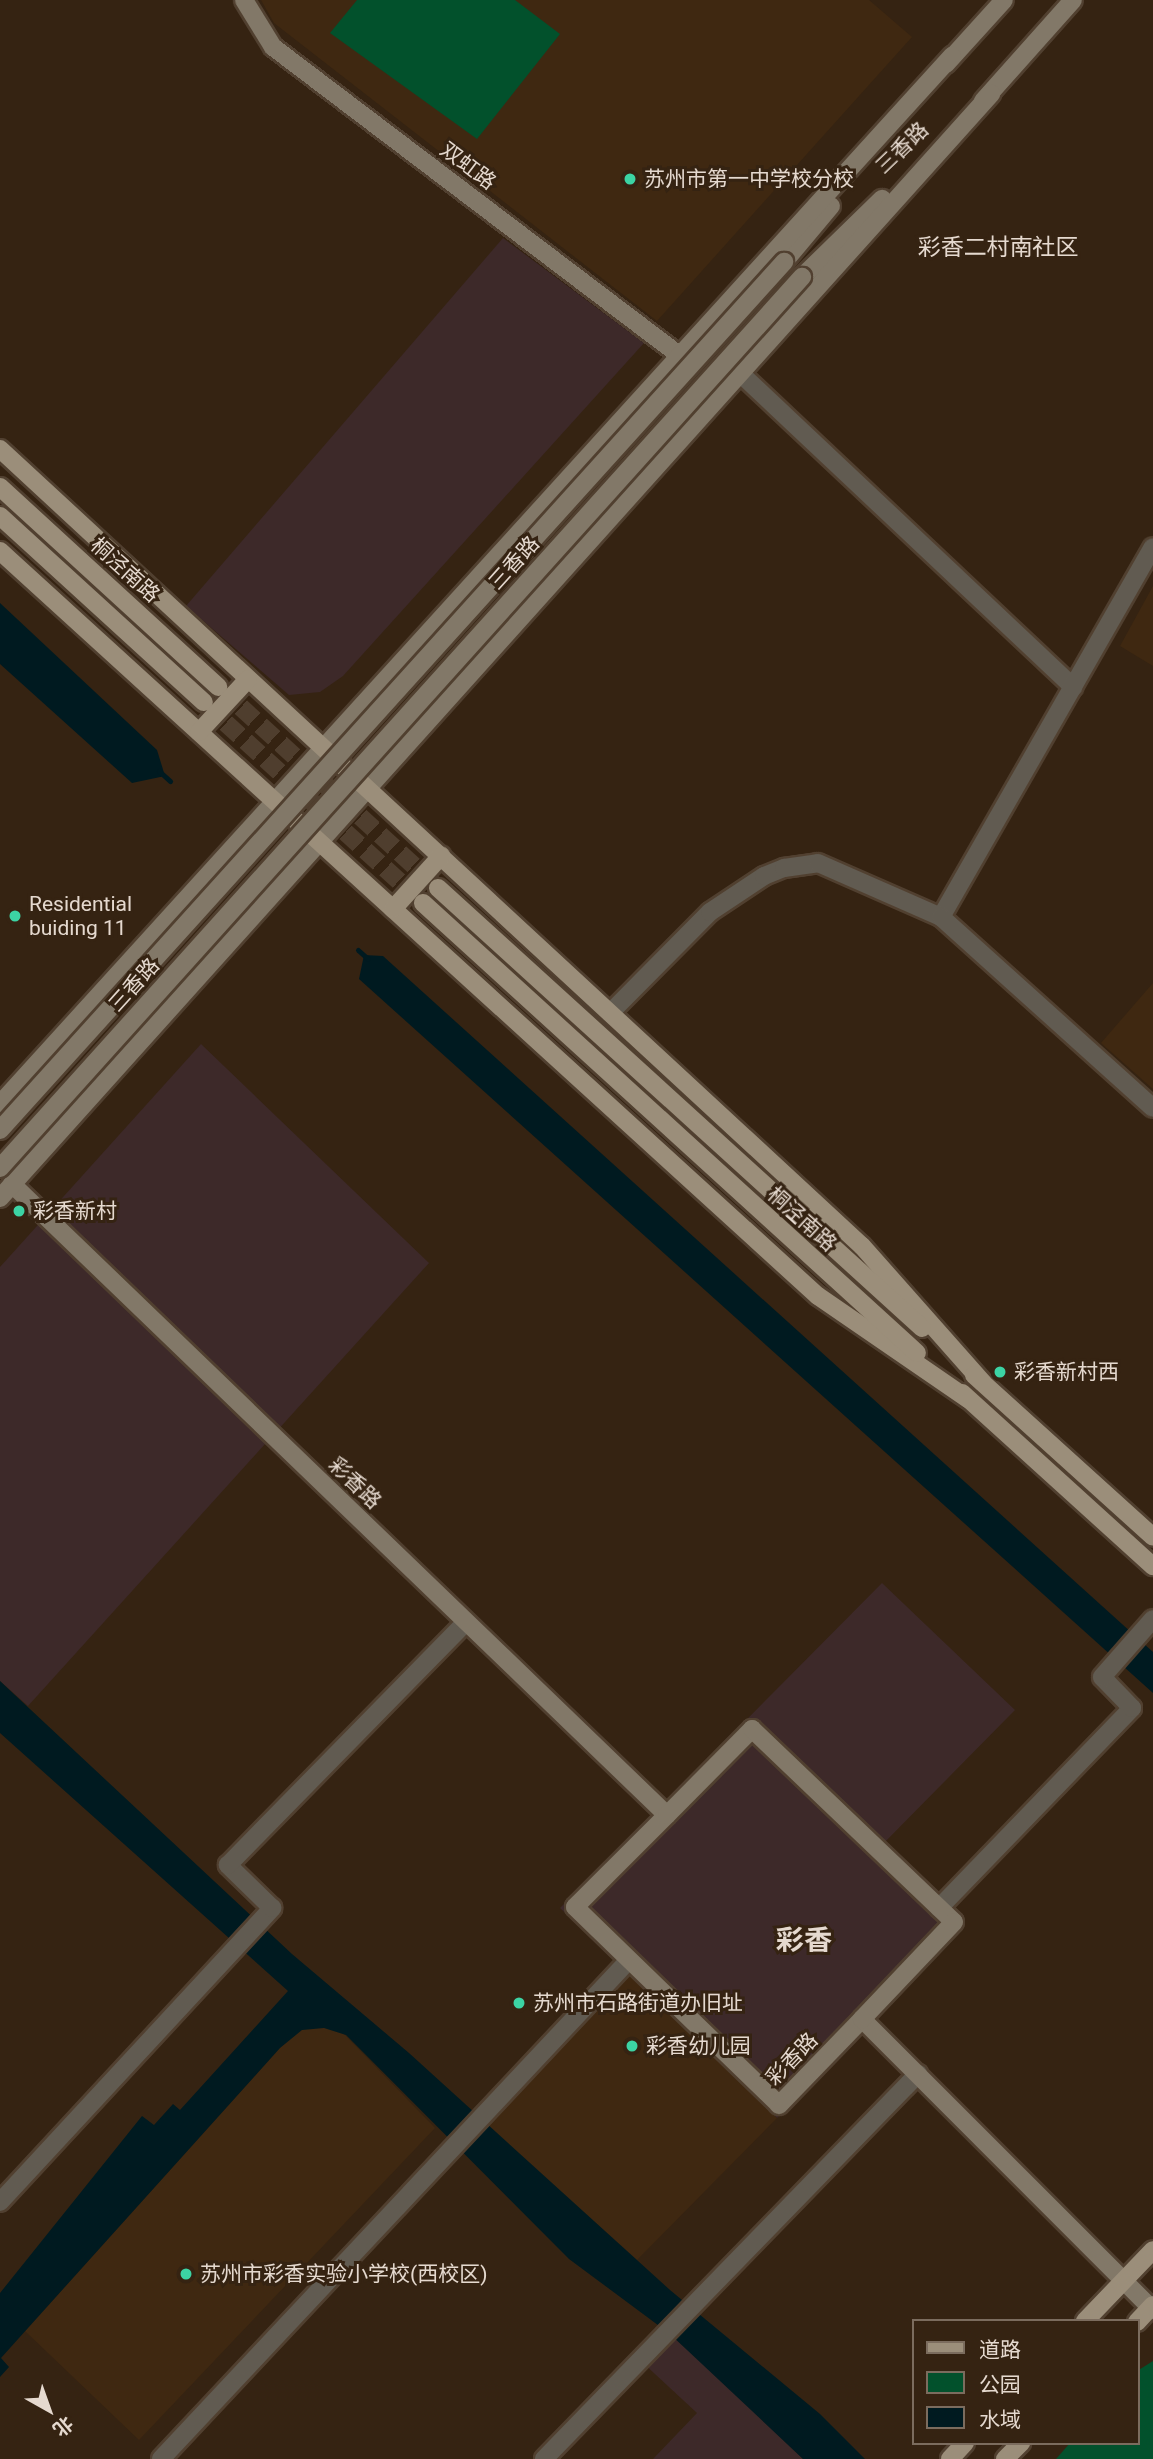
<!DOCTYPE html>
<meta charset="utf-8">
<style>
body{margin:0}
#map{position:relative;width:1153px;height:2459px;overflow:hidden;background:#352312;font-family:Roboto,"Noto Sans SC",sans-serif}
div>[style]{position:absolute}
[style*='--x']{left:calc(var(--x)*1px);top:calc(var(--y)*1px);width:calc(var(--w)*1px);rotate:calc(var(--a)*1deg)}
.commercial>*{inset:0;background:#3d2929}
.built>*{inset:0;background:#3f2811}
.green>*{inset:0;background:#02512c}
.water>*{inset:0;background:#001a20}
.stream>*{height:5px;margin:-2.5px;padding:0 2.5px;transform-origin:2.5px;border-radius:2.5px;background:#001a20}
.primary-tunnel>*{height:18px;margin-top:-9px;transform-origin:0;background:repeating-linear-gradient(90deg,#4f3e2e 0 18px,transparent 0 27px)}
.roads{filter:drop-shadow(2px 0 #514030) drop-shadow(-2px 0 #514030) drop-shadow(0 2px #514030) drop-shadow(0 -2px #514030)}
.street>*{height:18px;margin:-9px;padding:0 9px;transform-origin:9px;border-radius:9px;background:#615b51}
.secondary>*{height:18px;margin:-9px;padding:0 9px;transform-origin:9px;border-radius:9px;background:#827868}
.primary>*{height:18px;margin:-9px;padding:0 9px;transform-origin:9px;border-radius:9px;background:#9b8e7a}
.bridges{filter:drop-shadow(2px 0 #514030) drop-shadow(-2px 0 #514030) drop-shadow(0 2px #514030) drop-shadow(0 -2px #514030)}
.secondary-bridge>*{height:18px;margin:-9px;padding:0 9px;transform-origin:9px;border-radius:9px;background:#827868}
.dots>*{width:19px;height:19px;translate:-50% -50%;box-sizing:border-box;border:4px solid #352312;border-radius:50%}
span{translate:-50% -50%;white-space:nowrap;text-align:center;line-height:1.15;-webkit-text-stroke:6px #352312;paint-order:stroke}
.street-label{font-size:21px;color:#e5d9cf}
.poi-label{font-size:21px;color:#e5d9cf}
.left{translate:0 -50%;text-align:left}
.neighbourhood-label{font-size:23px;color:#e5d9cf}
.district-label{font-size:28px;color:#e5d9cf;font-weight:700}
.legend{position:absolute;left:912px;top:2319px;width:228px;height:126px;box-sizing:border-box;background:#352312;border:2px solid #7b6c5e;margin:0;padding:9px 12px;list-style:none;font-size:21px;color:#e5d9cf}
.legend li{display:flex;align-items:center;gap:14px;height:35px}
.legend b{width:35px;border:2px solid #7b6c5e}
.north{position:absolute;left:14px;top:2375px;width:70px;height:70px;-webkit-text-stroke:5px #352312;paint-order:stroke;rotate:140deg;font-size:19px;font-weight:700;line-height:28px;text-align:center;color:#e5d9cf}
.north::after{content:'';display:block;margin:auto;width:24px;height:32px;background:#e5d9cf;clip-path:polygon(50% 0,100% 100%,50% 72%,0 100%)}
</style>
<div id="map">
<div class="commercial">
<div style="clip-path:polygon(503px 238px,644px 343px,343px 676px,320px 692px,289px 695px,186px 606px)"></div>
<div style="clip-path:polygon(201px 1044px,429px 1263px,28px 1706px,0 1681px,0 1267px)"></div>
<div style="clip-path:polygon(882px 1583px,1015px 1710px,883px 1844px,965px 1922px,777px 2118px,560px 1908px)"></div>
<div style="clip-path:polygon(670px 2334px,723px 2382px,803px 2459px,653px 2459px,697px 2413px,642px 2362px)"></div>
</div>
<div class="built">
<div style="clip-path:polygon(261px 0,869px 0,912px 37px,657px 321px,274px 23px)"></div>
<div style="clip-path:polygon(1153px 586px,1153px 666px,1120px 646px)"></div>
<div style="clip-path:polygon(1153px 983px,1153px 1089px,1101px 1043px)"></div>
<div style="clip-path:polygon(628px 1974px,777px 2118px,637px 2260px,485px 2125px)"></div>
<div style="clip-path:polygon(312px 2012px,345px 2035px,435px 2128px,139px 2440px,25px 2331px)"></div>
</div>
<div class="green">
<div style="clip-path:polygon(357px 0,515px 0,560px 34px,477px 139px,330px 33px)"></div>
<div style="clip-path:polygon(1153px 2361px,1153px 2459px,1056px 2459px,1070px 2443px,1137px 2443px,1137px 2371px)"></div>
</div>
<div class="water">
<div style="clip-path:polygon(0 603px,157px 750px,165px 776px,132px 783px,0 664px)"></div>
<div style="clip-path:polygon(364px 955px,383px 956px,1153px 1652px,1153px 1693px,359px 979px)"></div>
<div style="clip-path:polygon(0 1681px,292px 1954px,409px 2053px,670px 2290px,820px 2414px,865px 2459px,803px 2459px,670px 2334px,569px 2259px,346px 2035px,324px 2028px,302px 2030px,280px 2048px,1px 2358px,9px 2367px,0 2377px,0 2293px,142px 2116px,154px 2125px,173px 2104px,180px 2110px,288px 1991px,0 1733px)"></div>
</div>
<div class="stream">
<div style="--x:159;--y:771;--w:15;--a:42"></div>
<div style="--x:358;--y:950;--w:13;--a:42"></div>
</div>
<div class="primary-tunnel">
<div style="--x:221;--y:689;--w:290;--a:42.5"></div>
<div style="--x:206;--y:705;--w:291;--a:42.4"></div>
</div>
<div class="roads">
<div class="street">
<div style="--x:740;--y:373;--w:458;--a:43.3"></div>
<div style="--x:941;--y:917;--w:426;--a:-60.2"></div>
<div style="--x:610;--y:1013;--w:142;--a:-45.3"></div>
<div style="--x:710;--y:912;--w:65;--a:-33.7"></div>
<div style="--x:764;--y:876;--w:22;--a:-22"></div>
<div style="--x:784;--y:868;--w:34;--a:-8"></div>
<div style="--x:818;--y:863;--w:134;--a:23.7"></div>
<div style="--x:941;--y:917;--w:285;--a:42"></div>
<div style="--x:939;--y:1908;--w:278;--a:-46"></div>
<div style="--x:1132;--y:1708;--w:43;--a:-134.1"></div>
<div style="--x:1102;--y:1677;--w:77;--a:-48.7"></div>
<div style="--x:0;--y:2202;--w:401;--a:-47.2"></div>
<div style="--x:272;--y:1908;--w:62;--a:-135.7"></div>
<div style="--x:228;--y:1865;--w:340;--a:-45.6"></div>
<div style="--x:161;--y:2459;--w:684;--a:-46.84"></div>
<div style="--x:544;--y:2459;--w:537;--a:-45.83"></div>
</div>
<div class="secondary">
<div style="--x:244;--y:0;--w:55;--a:58.3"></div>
<div style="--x:273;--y:47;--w:510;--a:37.18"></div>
<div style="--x:946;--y:64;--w:86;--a:-47.8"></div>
<div style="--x:983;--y:101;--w:135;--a:-48.3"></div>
<div style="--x:784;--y:262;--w:73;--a:-50"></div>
<div style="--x:802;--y:277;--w:112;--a:-44.3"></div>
<div style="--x:0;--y:1104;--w:1416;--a:-47.75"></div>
<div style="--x:12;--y:1184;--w:909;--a:43.93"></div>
<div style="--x:667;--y:1815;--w:130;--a:135"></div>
<div style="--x:575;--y:1907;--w:284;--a:44.1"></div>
<div style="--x:779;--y:2105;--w:120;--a:-46"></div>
<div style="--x:862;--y:2019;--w:412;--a:45"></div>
<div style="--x:0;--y:1198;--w:1484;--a:-48.09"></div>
<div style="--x:667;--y:1815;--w:121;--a:-45.3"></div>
<div style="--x:752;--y:1729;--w:279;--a:43.7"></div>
<div style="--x:954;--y:1922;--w:134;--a:133.5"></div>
</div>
<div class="primary">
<div style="--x:0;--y:449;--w:1174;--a:42.76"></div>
<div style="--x:862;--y:1246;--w:183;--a:48.5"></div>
<div style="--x:0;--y:487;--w:296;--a:42.5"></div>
<div style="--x:0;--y:516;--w:276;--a:42.4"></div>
<div style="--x:0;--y:551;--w:1106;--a:42.33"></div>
<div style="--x:818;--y:1296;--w:182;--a:34.5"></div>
<div style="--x:199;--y:732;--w:72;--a:-47.2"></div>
<div style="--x:438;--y:888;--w:654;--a:42.27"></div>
<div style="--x:423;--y:903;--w:668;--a:42.33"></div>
<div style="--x:393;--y:909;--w:72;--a:-47.8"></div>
<div style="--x:974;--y:1375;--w:241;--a:42.1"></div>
<div style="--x:962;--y:1393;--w:258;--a:42.2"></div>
<div style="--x:1085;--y:2321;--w:98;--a:-46.2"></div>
<div style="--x:1137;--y:2322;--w:23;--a:-47"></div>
<div style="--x:950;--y:2459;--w:22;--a:-47"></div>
<div style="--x:1005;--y:2459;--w:23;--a:-45"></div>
</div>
</div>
<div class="bridges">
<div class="secondary-bridge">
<div style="--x:0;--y:1130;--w:1170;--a:-47.91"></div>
<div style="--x:0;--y:1168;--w:1199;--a:-48.01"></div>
</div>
</div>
<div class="dots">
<div style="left:630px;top:179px;background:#3cd4a4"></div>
<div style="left:15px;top:916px;background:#3cd4a4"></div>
<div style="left:19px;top:1211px;background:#3cd4a4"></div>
<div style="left:1000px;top:1372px;background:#3cd4a4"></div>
<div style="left:519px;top:2003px;background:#3cd4a4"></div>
<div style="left:632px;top:2046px;background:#3cd4a4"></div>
<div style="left:186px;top:2274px;background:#3cd4a4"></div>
</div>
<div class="street-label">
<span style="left:902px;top:148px;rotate:-44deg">三香路</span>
<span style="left:468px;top:166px;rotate:37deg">双虹路</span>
<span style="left:514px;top:563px;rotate:-48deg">三香路</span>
<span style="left:125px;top:570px;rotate:42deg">桐泾南路</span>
<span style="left:134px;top:985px;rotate:-48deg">三香路</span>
<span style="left:802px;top:1219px;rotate:42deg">桐泾南路</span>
<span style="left:355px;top:1483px;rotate:44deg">彩香路</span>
<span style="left:792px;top:2059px;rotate:-46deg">彩香路</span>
</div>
<div class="poi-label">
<span class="left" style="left:644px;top:179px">苏州市第一中学校分校</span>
<span class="left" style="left:29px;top:916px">Residential<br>buiding 11</span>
<span class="left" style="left:33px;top:1211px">彩香新村</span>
<span class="left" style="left:1014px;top:1372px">彩香新村西</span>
<span class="left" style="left:533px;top:2003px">苏州市石路街道办旧址</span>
<span class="left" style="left:646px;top:2046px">彩香幼儿园</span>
<span class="left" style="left:200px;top:2274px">苏州市彩香实验小学校(西校区)</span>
</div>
<div class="neighbourhood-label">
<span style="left:998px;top:248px">彩香二村南社区</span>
</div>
<div class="district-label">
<span style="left:804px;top:1941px">彩香</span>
</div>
<ul class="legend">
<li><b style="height:9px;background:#9b8e7a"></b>道路</li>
<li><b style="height:19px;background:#02512c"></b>公园</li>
<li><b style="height:19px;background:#001a20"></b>水域</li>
</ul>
<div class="north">北</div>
</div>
